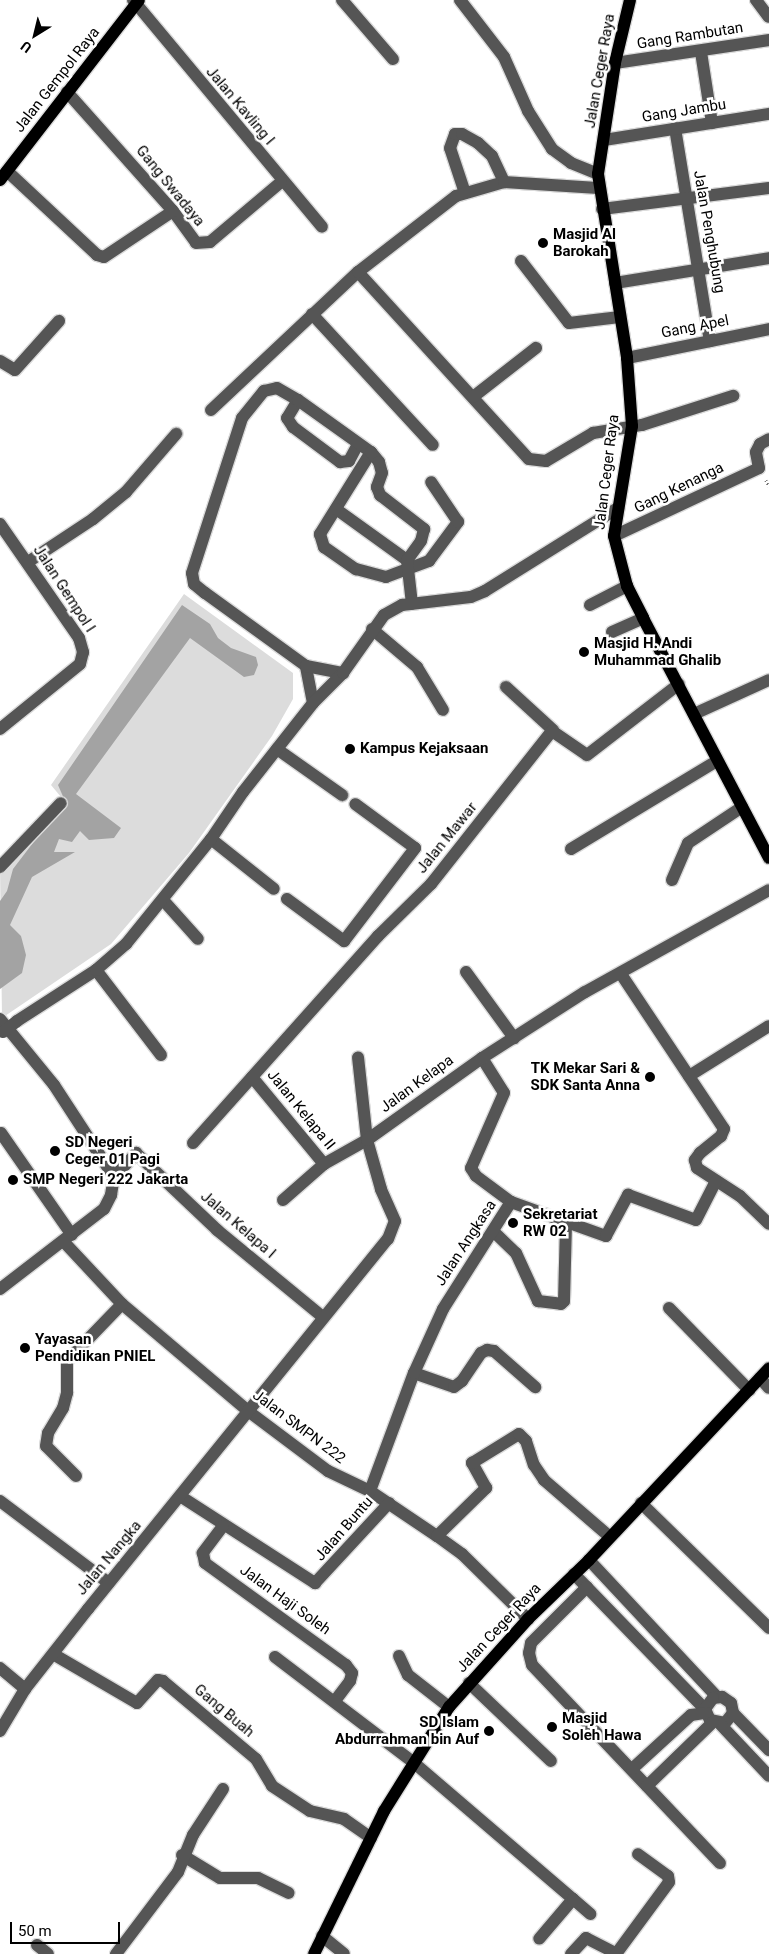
<!DOCTYPE html>
<style>
body{margin:0}
#map{position:relative;width:769px;height:1954px;overflow:hidden;background:#fff;font-family:Roboto,sans-serif}
div>[style]{position:absolute}
[style*='--x']{left:calc(var(--x)*1px);top:calc(var(--y)*1px);width:calc(var(--w)*1px);rotate:calc(var(--a)*1deg)}
.green>*{inset:0;background:#dcdcdc}
.water>*{inset:0;background:#a3a3a3}
.path>*{height:2.5px;margin-top:-1.25px;transform-origin:0;background:repeating-linear-gradient(90deg,#777 0 1px,transparent 0 3.5px)}
.roads{filter:drop-shadow(1px 0 #dbdbdb) drop-shadow(-1px 0 #dbdbdb) drop-shadow(0 1px #dbdbdb) drop-shadow(0 -1px #dbdbdb)}
.minor>*{height:12px;margin:-6px;padding:0 6px;transform-origin:6px;border-radius:6px;background:#555}
.major>*{height:12px;margin:-6px;padding:0 6px;transform-origin:6px;border-radius:6px;background:#000}
.minor-bridge>*{height:12px;margin:-6px;padding:0 6px;transform-origin:6px;border-radius:6px;background:#555}
.dots>*{width:14px;height:14px;translate:-50% -50%;box-sizing:border-box;border:2px solid #fff;border-radius:50%}
span{translate:-50% -50%;white-space:nowrap;text-align:center;line-height:1.15;-webkit-text-stroke:5px #fff;paint-order:stroke}
.street-label{font-size:15px;color:#000}
.poi-label{font-size:15px;color:#000;font-weight:700}
.left{translate:0 -50%;text-align:left}
.right{translate:-100% -50%;text-align:right}
.north{position:absolute;left:10px;top:10px;width:50px;height:50px;-webkit-text-stroke:4px #fff;paint-order:stroke;rotate:216deg;font-size:14px;font-weight:700;line-height:20px;text-align:center;color:#000}
.north::after{content:'';display:block;margin:auto;width:18px;height:22px;background:#000;clip-path:polygon(50% 0,100% 100%,50% 72%,0 100%)}
.scale{position:absolute;left:10px;top:1922px;width:110px;height:22px;box-sizing:border-box;border:2px solid #000;border-top:0;padding-left:6px;font-size:15px;line-height:18px;white-space:nowrap;color:#000;-webkit-text-stroke:4px #fff;paint-order:stroke}
</style>
<div id="map">
<div class="green">
<div style="clip-path:polygon(184px 594px,293px 673px,293px 699px,272px 736px,189px 853px,111px 944px,2px 1018px,0 867px,61px 797px,51px 785px)"></div>
</div>
<div class="water">
<div style="clip-path:polygon(182px 605px,210px 624px,218px 638px,231px 648px,256px 657px,258px 665px,254px 675px,244px 677px,190px 638px,76px 794px,121px 828px,114px 838px,89px 840px,80px 831px,72px 842px,59px 839px,54px 852px,75px 852px,32px 877px,10px 925px,21px 936px,26px 955px,22px 973px,0 989px,0 901px,7px 891px,13px 869px,65px 801px,58px 785px)"></div>
</div>
<div class="path">
<div style="--x:766;--y:480;--w:7;--a:63"></div>
</div>
<div class="roads">
<div class="minor">
<div style="--x:133;--y:0;--w:295;--a:50.2"></div>
<div style="--x:342;--y:0;--w:78;--a:49.2"></div>
<div style="--x:460;--y:0;--w:72;--a:52.3"></div>
<div style="--x:504;--y:57;--w:59;--a:66"></div>
<div style="--x:528;--y:111;--w:45;--a:57.7"></div>
<div style="--x:552;--y:149;--w:24;--a:36"></div>
<div style="--x:571;--y:163;--w:29;--a:22"></div>
<div style="--x:756;--y:0;--w:21;--a:53"></div>
<div style="--x:701;--y:52;--w:72;--a:81.2"></div>
<div style="--x:615;--y:63;--w:156;--a:-8.5"></div>
<div style="--x:67;--y:92;--w:159;--a:48.3"></div>
<div style="--x:173;--y:211;--w:39;--a:54"></div>
<div style="--x:196;--y:243;--w:14;--a:-4"></div>
<div style="--x:210;--y:242;--w:93;--a:-40.2"></div>
<div style="--x:675;--y:128;--w:216;--a:80.7"></div>
<div style="--x:604;--y:140;--w:167;--a:-9"></div>
<div style="--x:7;--y:171;--w:123;--a:43"></div>
<div style="--x:97;--y:255;--w:7;--a:16"></div>
<div style="--x:104;--y:257;--w:83;--a:-33.7"></div>
<div style="--x:465;--y:193;--w:47;--a:-108.4"></div>
<div style="--x:450;--y:148;--w:15;--a:-70"></div>
<div style="--x:455;--y:134;--w:7;--a:0"></div>
<div style="--x:462;--y:134;--w:18;--a:29"></div>
<div style="--x:478;--y:143;--w:19;--a:43"></div>
<div style="--x:492;--y:156;--w:29;--a:65"></div>
<div style="--x:602;--y:209;--w:168;--a:-7.2"></div>
<div style="--x:521;--y:261;--w:78;--a:52.3"></div>
<div style="--x:569;--y:323;--w:51;--a:-6.7"></div>
<div style="--x:358;--y:272;--w:253;--a:47.6"></div>
<div style="--x:529;--y:459;--w:17;--a:7"></div>
<div style="--x:546;--y:461;--w:55;--a:-30.8"></div>
<div style="--x:593;--y:433;--w:50;--a:-9.3"></div>
<div style="--x:642;--y:425;--w:96;--a:-17.7"></div>
<div style="--x:615;--y:283;--w:156;--a:-9.2"></div>
<div style="--x:312;--y:314;--w:178;--a:47.3"></div>
<div style="--x:627;--y:358;--w:145;--a:-11.5"></div>
<div style="--x:0;--y:361;--w:17;--a:31"></div>
<div style="--x:15;--y:370;--w:66;--a:-48.1"></div>
<div style="--x:473;--y:397;--w:80;--a:-37.9"></div>
<div style="--x:298;--y:400;--w:21;--a:121"></div>
<div style="--x:287;--y:418;--w:11;--a:56"></div>
<div style="--x:293;--y:427;--w:59;--a:36.7"></div>
<div style="--x:340;--y:462;--w:9;--a:-6"></div>
<div style="--x:349;--y:461;--w:19;--a:-62"></div>
<div style="--x:211;--y:410;--w:202;--a:-43.2"></div>
<div style="--x:358;--y:272;--w:124;--a:-37.8"></div>
<div style="--x:456;--y:196;--w:50;--a:-16.3"></div>
<div style="--x:504;--y:182;--w:94;--a:3.7"></div>
<div style="--x:371;--y:452;--w:97;--a:121.9"></div>
<div style="--x:320;--y:534;--w:14;--a:73"></div>
<div style="--x:324;--y:547;--w:39;--a:35"></div>
<div style="--x:356;--y:569;--w:31;--a:15"></div>
<div style="--x:386;--y:577;--w:46;--a:-20.4"></div>
<div style="--x:429;--y:561;--w:49;--a:-53.4"></div>
<div style="--x:458;--y:522;--w:48;--a:-124"></div>
<div style="--x:336;--y:509;--w:87;--a:35.7"></div>
<div style="--x:0;--y:524;--w:139;--a:55.3"></div>
<div style="--x:79;--y:638;--w:15;--a:74"></div>
<div style="--x:83;--y:652;--w:12;--a:104"></div>
<div style="--x:80;--y:664;--w:103;--a:140.9"></div>
<div style="--x:614;--y:536;--w:160;--a:-25.1"></div>
<div style="--x:759;--y:468;--w:16;--a:-101"></div>
<div style="--x:756;--y:452;--w:9;--a:-63"></div>
<div style="--x:760;--y:444;--w:10;--a:-29"></div>
<div style="--x:28;--y:562;--w:78;--a:-33.5"></div>
<div style="--x:93;--y:519;--w:43;--a:-39.3"></div>
<div style="--x:126;--y:492;--w:77;--a:-49.2"></div>
<div style="--x:590;--y:605;--w:42;--a:-27.2"></div>
<div style="--x:372;--y:629;--w:59;--a:40.2"></div>
<div style="--x:417;--y:667;--w:50;--a:58.8"></div>
<div style="--x:612;--y:632;--w:34;--a:-24"></div>
<div style="--x:306;--y:666;--w:125;--a:-144.1"></div>
<div style="--x:205;--y:593;--w:14;--a:-141"></div>
<div style="--x:194;--y:584;--w:11;--a:-100"></div>
<div style="--x:192;--y:573;--w:163;--a:-72.1"></div>
<div style="--x:242;--y:418;--w:35;--a:-51"></div>
<div style="--x:264;--y:391;--w:13;--a:-13"></div>
<div style="--x:277;--y:388;--w:24;--a:30"></div>
<div style="--x:298;--y:400;--w:90;--a:35.5"></div>
<div style="--x:371;--y:452;--w:13;--a:51"></div>
<div style="--x:379;--y:462;--w:11;--a:75"></div>
<div style="--x:382;--y:473;--w:15;--a:110"></div>
<div style="--x:377;--y:487;--w:9;--a:69"></div>
<div style="--x:380;--y:495;--w:56;--a:37.7"></div>
<div style="--x:424;--y:529;--w:12;--a:104"></div>
<div style="--x:421;--y:541;--w:24;--a:126"></div>
<div style="--x:407;--y:560;--w:44;--a:83.5"></div>
<div style="--x:506;--y:687;--w:64;--a:42.5"></div>
<div style="--x:313;--y:703;--w:38;--a:-101"></div>
<div style="--x:306;--y:666;--w:38;--a:11"></div>
<div style="--x:694;--y:714;--w:82;--a:-24.4"></div>
<div style="--x:277;--y:749;--w:80;--a:35.3"></div>
<div style="--x:211;--y:839;--w:80;--a:38.4"></div>
<div style="--x:571;--y:849;--w:170;--a:-31.1"></div>
<div style="--x:0;--y:867;--w:88;--a:-46.4"></div>
<div style="--x:672;--y:880;--w:40;--a:-66.6"></div>
<div style="--x:688;--y:843;--w:65;--a:-33.7"></div>
<div style="--x:287;--y:899;--w:71;--a:36.4"></div>
<div style="--x:344;--y:941;--w:117;--a:-52.6"></div>
<div style="--x:415;--y:848;--w:74;--a:-143.7"></div>
<div style="--x:163;--y:900;--w:52;--a:48.1"></div>
<div style="--x:96;--y:970;--w:107;--a:52.6"></div>
<div style="--x:466;--y:972;--w:82;--a:54"></div>
<div style="--x:621;--y:974;--w:186;--a:56.4"></div>
<div style="--x:724;--y:1129;--w:8;--a:113"></div>
<div style="--x:721;--y:1136;--w:27;--a:141"></div>
<div style="--x:700;--y:1153;--w:9;--a:126"></div>
<div style="--x:695;--y:1160;--w:8;--a:76"></div>
<div style="--x:697;--y:1168;--w:51;--a:33.1"></div>
<div style="--x:740;--y:1196;--w:40;--a:44"></div>
<div style="--x:0;--y:1019;--w:85;--a:50.7"></div>
<div style="--x:54;--y:1085;--w:110;--a:56.9"></div>
<div style="--x:17;--y:1021;--w:94;--a:-32.8"></div>
<div style="--x:96;--y:970;--w:40;--a:-41"></div>
<div style="--x:126;--y:944;--w:135;--a:-51"></div>
<div style="--x:211;--y:839;--w:57;--a:-55.8"></div>
<div style="--x:243;--y:792;--w:113;--a:-51.8"></div>
<div style="--x:313;--y:703;--w:42;--a:-45"></div>
<div style="--x:343;--y:673;--w:71;--a:-54.7"></div>
<div style="--x:384;--y:615;--w:21;--a:-29"></div>
<div style="--x:402;--y:605;--w:69;--a:-6.6"></div>
<div style="--x:471;--y:597;--w:15;--a:-23"></div>
<div style="--x:485;--y:591;--w:157;--a:-32"></div>
<div style="--x:482;--y:1058;--w:41;--a:57.8"></div>
<div style="--x:504;--y:1093;--w:82;--a:113.7"></div>
<div style="--x:471;--y:1168;--w:9;--a:58"></div>
<div style="--x:476;--y:1176;--w:44;--a:36.6"></div>
<div style="--x:689;--y:1076;--w:94;--a:-32"></div>
<div style="--x:252;--y:1077;--w:113;--a:50.4"></div>
<div style="--x:1;--y:1133;--w:124;--a:55.2"></div>
<div style="--x:193;--y:1143;--w:278;--a:-48.2"></div>
<div style="--x:378;--y:936;--w:74;--a:-44.5"></div>
<div style="--x:431;--y:884;--w:195;--a:-51.7"></div>
<div style="--x:552;--y:731;--w:42;--a:34.4"></div>
<div style="--x:587;--y:755;--w:116;--a:-37.7"></div>
<div style="--x:283;--y:1200;--w:55;--a:-41.3"></div>
<div style="--x:324;--y:1164;--w:49;--a:-29.2"></div>
<div style="--x:367;--y:1140;--w:83;--a:-96.2"></div>
<div style="--x:493;--y:1231;--w:32;--a:44"></div>
<div style="--x:516;--y:1253;--w:53;--a:65.4"></div>
<div style="--x:538;--y:1301;--w:23;--a:7"></div>
<div style="--x:561;--y:1304;--w:4;--a:-45"></div>
<div style="--x:564;--y:1301;--w:76;--a:-88.5"></div>
<div style="--x:64;--y:1242;--w:85;--a:46.9"></div>
<div style="--x:122;--y:1304;--w:165;--a:40.3"></div>
<div style="--x:248;--y:1411;--w:100;--a:36.9"></div>
<div style="--x:328;--y:1471;--w:47;--a:25.5"></div>
<div style="--x:370;--y:1491;--w:81;--a:33.9"></div>
<div style="--x:437;--y:1536;--w:31;--a:36"></div>
<div style="--x:462;--y:1554;--w:93;--a:44.6"></div>
<div style="--x:0;--y:1289;--w:131;--a:-37.6"></div>
<div style="--x:104;--y:1209;--w:16;--a:-63"></div>
<div style="--x:111;--y:1195;--w:18;--a:-81"></div>
<div style="--x:114;--y:1177;--w:33;--a:-47"></div>
<div style="--x:136;--y:1153;--w:112;--a:43.5"></div>
<div style="--x:217;--y:1230;--w:137;--a:39.4"></div>
<div style="--x:669;--y:1308;--w:115;--a:45.7"></div>
<div style="--x:414;--y:1373;--w:42;--a:19.3"></div>
<div style="--x:454;--y:1387;--w:10;--a:-37"></div>
<div style="--x:462;--y:1381;--w:34;--a:-56"></div>
<div style="--x:481;--y:1353;--w:7;--a:-27"></div>
<div style="--x:487;--y:1350;--w:7;--a:8"></div>
<div style="--x:494;--y:1351;--w:55;--a:41.3"></div>
<div style="--x:760;--y:1378;--w:13;--a:48"></div>
<div style="--x:76;--y:1476;--w:42;--a:-135"></div>
<div style="--x:46;--y:1446;--w:13;--a:-81"></div>
<div style="--x:48;--y:1433;--w:29;--a:-59"></div>
<div style="--x:63;--y:1408;--w:16;--a:-75"></div>
<div style="--x:67;--y:1393;--w:32;--a:-90"></div>
<div style="--x:67;--y:1361;--w:79;--a:-46"></div>
<div style="--x:370;--y:1491;--w:126;--a:-69.6"></div>
<div style="--x:414;--y:1373;--w:70;--a:-65.6"></div>
<div style="--x:443;--y:1309;--w:127;--a:-57.6"></div>
<div style="--x:511;--y:1202;--w:101;--a:19.7"></div>
<div style="--x:606;--y:1236;--w:47;--a:-61.8"></div>
<div style="--x:628;--y:1195;--w:72;--a:20.2"></div>
<div style="--x:696;--y:1220;--w:44;--a:-62.9"></div>
<div style="--x:180;--y:1496;--w:161;--a:32.8"></div>
<div style="--x:315;--y:1583;--w:109;--a:-47.2"></div>
<div style="--x:0;--y:1501;--w:136;--a:37"></div>
<div style="--x:641;--y:1503;--w:179;--a:44.3"></div>
<div style="--x:223;--y:1526;--w:34;--a:127"></div>
<div style="--x:203;--y:1553;--w:10;--a:79"></div>
<div style="--x:205;--y:1563;--w:174;--a:35.9"></div>
<div style="--x:346;--y:1665;--w:10;--a:53"></div>
<div style="--x:352;--y:1673;--w:8;--a:104"></div>
<div style="--x:350;--y:1681;--w:25;--a:127"></div>
<div style="--x:437;--y:1536;--w:69;--a:-44.4"></div>
<div style="--x:486;--y:1488;--w:29;--a:-119"></div>
<div style="--x:472;--y:1463;--w:55;--a:-31.7"></div>
<div style="--x:519;--y:1434;--w:10;--a:45"></div>
<div style="--x:526;--y:1441;--w:25;--a:72"></div>
<div style="--x:534;--y:1465;--w:18;--a:56"></div>
<div style="--x:544;--y:1480;--w:87;--a:40.8"></div>
<div style="--x:589;--y:1560;--w:187;--a:46.9"></div>
<div style="--x:574;--y:1574;--w:188;--a:45.9"></div>
<div style="--x:705;--y:1709;--w:12;--a:66"></div>
<div style="--x:710;--y:1720;--w:15;--a:11"></div>
<div style="--x:725;--y:1723;--w:13;--a:-51"></div>
<div style="--x:733;--y:1713;--w:10;--a:-101"></div>
<div style="--x:731;--y:1703;--w:11;--a:-146"></div>
<div style="--x:722;--y:1697;--w:9;--a:174"></div>
<div style="--x:713;--y:1698;--w:14;--a:126"></div>
<div style="--x:587;--y:1587;--w:79;--a:135"></div>
<div style="--x:531;--y:1643;--w:10;--a:101"></div>
<div style="--x:529;--y:1653;--w:12;--a:76"></div>
<div style="--x:532;--y:1665;--w:273;--a:46.5"></div>
<div style="--x:53;--y:1654;--w:97;--a:30.3"></div>
<div style="--x:137;--y:1703;--w:31;--a:-48"></div>
<div style="--x:158;--y:1680;--w:5;--a:11"></div>
<div style="--x:163;--y:1681;--w:121;--a:40"></div>
<div style="--x:256;--y:1759;--w:31;--a:59"></div>
<div style="--x:272;--y:1786;--w:45;--a:33.3"></div>
<div style="--x:310;--y:1811;--w:35;--a:13"></div>
<div style="--x:344;--y:1819;--w:33;--a:35"></div>
<div style="--x:399;--y:1656;--w:21;--a:65"></div>
<div style="--x:408;--y:1675;--w:52;--a:38"></div>
<div style="--x:275;--y:1657;--w:173;--a:37.3"></div>
<div style="--x:413;--y:1762;--w:211;--a:40.6"></div>
<div style="--x:573;--y:1899;--w:52;--a:130.4"></div>
<div style="--x:0;--y:1668;--w:33;--a:40"></div>
<div style="--x:469;--y:1683;--w:113;--a:43.6"></div>
<div style="--x:733;--y:1713;--w:52;--a:45.8"></div>
<div style="--x:720;--y:1724;--w:71;--a:46.7"></div>
<div style="--x:0;--y:1731;--w:49;--a:-59.2"></div>
<div style="--x:25;--y:1689;--w:102;--a:-51.8"></div>
<div style="--x:88;--y:1609;--w:476;--a:-51"></div>
<div style="--x:388;--y:1239;--w:19;--a:-69"></div>
<div style="--x:395;--y:1221;--w:35;--a:-114"></div>
<div style="--x:381;--y:1189;--w:51;--a:-105.9"></div>
<div style="--x:367;--y:1140;--w:141;--a:-35.5"></div>
<div style="--x:482;--y:1058;--w:122;--a:-32.7"></div>
<div style="--x:585;--y:992;--w:210;--a:-29"></div>
<div style="--x:632;--y:1769;--w:80;--a:-42.5"></div>
<div style="--x:691;--y:1715;--w:15;--a:-8"></div>
<div style="--x:647;--y:1786;--w:92;--a:-44.1"></div>
<div style="--x:182;--y:1855;--w:44;--a:31.2"></div>
<div style="--x:220;--y:1878;--w:38;--a:0"></div>
<div style="--x:258;--y:1878;--w:34;--a:26"></div>
<div style="--x:573;--y:1899;--w:23;--a:41"></div>
<div style="--x:322;--y:1936;--w:28;--a:39"></div>
<div style="--x:37;--y:1945;--w:14;--a:39"></div>
<div style="--x:116;--y:1954;--w:103;--a:-52.9"></div>
<div style="--x:178;--y:1872;--w:40;--a:-68"></div>
<div style="--x:193;--y:1835;--w:55;--a:-56.9"></div>
<div style="--x:571;--y:1954;--w:22;--a:-47"></div>
<div style="--x:586;--y:1938;--w:33;--a:27"></div>
<div style="--x:616;--y:1954;--w:89;--a:-53.6"></div>
<div style="--x:669;--y:1882;--w:6;--a:-99"></div>
<div style="--x:668;--y:1876;--w:37;--a:-144"></div>
</div>
<div class="major">
<div style="--x:630;--y:0;--w:65;--a:103.4"></div>
<div style="--x:615;--y:63;--w:112;--a:98.7"></div>
<div style="--x:598;--y:174;--w:186;--a:81"></div>
<div style="--x:627;--y:358;--w:68;--a:85.8"></div>
<div style="--x:632;--y:426;--w:111;--a:99.3"></div>
<div style="--x:614;--y:536;--w:52;--a:75.4"></div>
<div style="--x:627;--y:586;--w:36;--a:63"></div>
<div style="--x:643;--y:618;--w:271;--a:62.3"></div>
<div style="--x:0;--y:180;--w:227;--a:-52.3"></div>
<div style="--x:314;--y:1954;--w:159;--a:-63.9"></div>
<div style="--x:384;--y:1811;--w:123;--a:-58"></div>
<div style="--x:449;--y:1707;--w:118;--a:-48.1"></div>
<div style="--x:528;--y:1619;--w:85;--a:-44"></div>
<div style="--x:589;--y:1560;--w:263;--a:-46.8"></div>
</div>
</div>
<div class="minor-bridge">
<div style="--x:3;--y:1032;--w:18;--a:-38"></div>
</div>
<div class="dots">
<div style="left:543px;top:243px;background:#000"></div>
<div style="left:584px;top:652px;background:#000"></div>
<div style="left:350px;top:749px;background:#000"></div>
<div style="left:650px;top:1077px;background:#000"></div>
<div style="left:55px;top:1151px;background:#000"></div>
<div style="left:13px;top:1180px;background:#000"></div>
<div style="left:513px;top:1223px;background:#000"></div>
<div style="left:25px;top:1348px;background:#000"></div>
<div style="left:552px;top:1727px;background:#000"></div>
<div style="left:489px;top:1731px;background:#000"></div>
</div>
<div class="street-label">
<span style="left:690px;top:36px;rotate:-9deg">Gang Rambutan</span>
<span style="left:600px;top:71px;rotate:-80deg">Jalan Ceger Raya</span>
<span style="left:57px;top:80px;rotate:-52deg">Jalan Gempol Raya</span>
<span style="left:240px;top:106px;rotate:50deg">Jalan Kavling I</span>
<span style="left:684px;top:111px;rotate:-9deg">Gang Jambu</span>
<span style="left:170px;top:186px;rotate:51deg">Gang Swadaya</span>
<span style="left:709px;top:232px;rotate:80deg">Jalan Penghubung</span>
<span style="left:695px;top:327px;rotate:-11deg">Gang Apel</span>
<span style="left:607px;top:472px;rotate:-83deg">Jalan Ceger Raya</span>
<span style="left:679px;top:488px;rotate:-26deg">Gang Kenanga</span>
<span style="left:64px;top:589px;rotate:57deg">Jalan Gempol I</span>
<span style="left:447px;top:838px;rotate:-51deg">Jalan Mawar</span>
<span style="left:417px;top:1084px;rotate:-36deg">Jalan Kelapa</span>
<span style="left:301px;top:1110px;rotate:51deg">Jalan Kelapa II</span>
<span style="left:238px;top:1225px;rotate:41deg">Jalan Kelapa I</span>
<span style="left:466px;top:1243px;rotate:-57deg">Jalan Angkasa</span>
<span style="left:299px;top:1427px;rotate:37deg">Jalan SMPN 222</span>
<span style="left:344px;top:1529px;rotate:-49deg">Jalan Buntu</span>
<span style="left:109px;top:1558px;rotate:-50deg">Jalan Nangka</span>
<span style="left:285px;top:1600px;rotate:36deg">Jalan Haji Soleh</span>
<span style="left:499px;top:1628px;rotate:-47deg">Jalan Ceger Raya</span>
<span style="left:224px;top:1711px;rotate:40deg">Gang Buah</span>
</div>
<div class="poi-label">
<span class="left" style="left:553px;top:243px">Masjid Al<br>Barokah</span>
<span class="left" style="left:594px;top:652px">Masjid H. Andi<br>Muhammad Ghalib</span>
<span class="left" style="left:360px;top:749px">Kampus Kejaksaan</span>
<span class="right" style="left:640px;top:1077px">TK Mekar Sari &amp;<br>SDK Santa Anna</span>
<span class="left" style="left:65px;top:1151px">SD Negeri<br>Ceger 01 Pagi</span>
<span class="left" style="left:23px;top:1180px">SMP Negeri 222 Jakarta</span>
<span class="left" style="left:523px;top:1223px">Sekretariat<br>RW 02</span>
<span class="left" style="left:35px;top:1348px">Yayasan<br>Pendidikan PNIEL</span>
<span class="left" style="left:562px;top:1727px">Masjid<br>Soleh Hawa</span>
<span class="right" style="left:479px;top:1731px">SD Islam<br>Abdurrahman bin Auf</span>
</div>
<div class="north">U</div>
<div class="scale">50 m</div>
</div>
